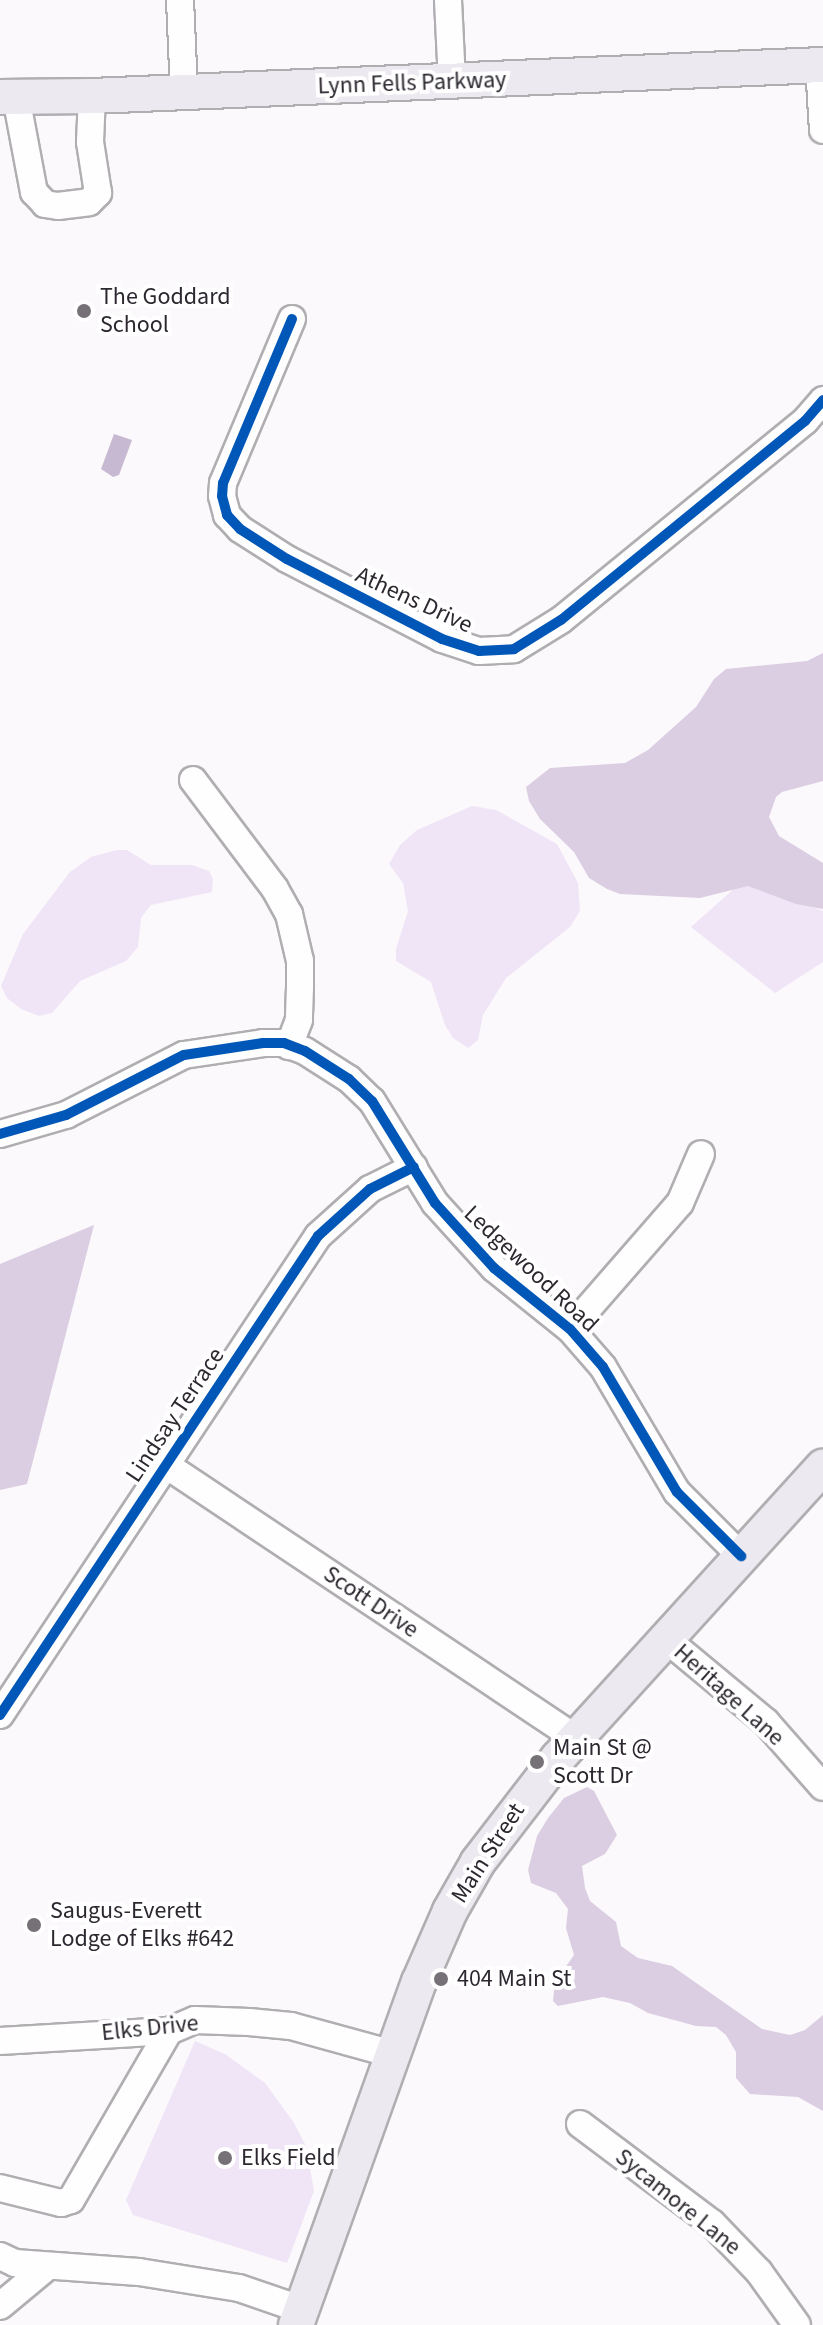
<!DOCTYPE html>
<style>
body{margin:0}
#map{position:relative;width:823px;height:2325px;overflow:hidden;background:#fbf9fc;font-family:"Source Sans 3",sans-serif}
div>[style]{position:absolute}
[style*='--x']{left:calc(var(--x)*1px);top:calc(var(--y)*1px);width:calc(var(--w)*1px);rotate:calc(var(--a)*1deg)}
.green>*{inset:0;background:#f0e5f6}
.forest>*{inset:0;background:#dbcee2}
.water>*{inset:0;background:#c8b9d2}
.roads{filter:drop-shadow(2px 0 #b1aeb2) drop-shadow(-2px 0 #b1aeb2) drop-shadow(0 2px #b1aeb2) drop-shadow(0 -2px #b1aeb2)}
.minor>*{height:26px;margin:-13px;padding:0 13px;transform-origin:13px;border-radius:13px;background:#fefeff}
.major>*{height:34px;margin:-17px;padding:0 17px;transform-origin:17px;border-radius:17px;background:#ede9f0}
.cycleway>*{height:10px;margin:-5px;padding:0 5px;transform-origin:5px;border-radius:5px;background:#0057b8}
.dots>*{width:22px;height:22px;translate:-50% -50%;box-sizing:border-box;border:4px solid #fff;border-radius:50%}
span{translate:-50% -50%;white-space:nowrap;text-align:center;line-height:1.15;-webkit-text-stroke:8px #fff;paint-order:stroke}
.street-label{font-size:24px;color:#2d2830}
.poi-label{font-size:24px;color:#2d2830}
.left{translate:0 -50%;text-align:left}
</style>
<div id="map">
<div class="green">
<div style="clip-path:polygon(472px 806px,496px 810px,557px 844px,578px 883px,580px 911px,570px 927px,506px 978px,483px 1015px,478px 1040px,468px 1048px,453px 1038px,445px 1025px,431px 982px,396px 961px,396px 949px,408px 911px,403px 883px,389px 864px,400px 845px,417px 830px)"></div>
<div style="clip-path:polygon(117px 850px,127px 850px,151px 865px,192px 865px,209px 871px,213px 879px,212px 892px,151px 905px,141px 918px,138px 947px,126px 961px,80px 981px,52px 1013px,39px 1016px,21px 1009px,7px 998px,1px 986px,23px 934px,70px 872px,91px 857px)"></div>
<div style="clip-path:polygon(745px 879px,823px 911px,823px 962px,775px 993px,691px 927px)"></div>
<div style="clip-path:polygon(195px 2041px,225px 2054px,265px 2083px,294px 2123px,306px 2146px,314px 2191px,287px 2263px,133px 2215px,126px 2200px)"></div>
</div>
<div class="forest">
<div style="clip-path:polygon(823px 653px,823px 781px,782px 792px,776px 797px,769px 817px,779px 836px,823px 863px,823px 909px,796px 904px,748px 886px,700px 898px,620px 894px,607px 889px,589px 878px,574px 852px,540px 819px,529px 801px,526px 787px,550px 768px,625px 763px,648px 750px,696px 707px,714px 679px,726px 669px,807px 661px)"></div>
<div style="clip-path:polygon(94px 1225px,27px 1484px,0 1490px,0 1264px)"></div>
<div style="clip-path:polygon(587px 1787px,594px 1791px,617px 1835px,605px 1854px,582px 1866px,585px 1888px,590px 1901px,616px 1922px,621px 1946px,638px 1958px,672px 1966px,762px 2029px,790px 2035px,805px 2030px,823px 2015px,823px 2111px,798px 2097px,750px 2094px,736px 2078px,736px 2052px,726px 2035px,716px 2027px,696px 2026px,648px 2013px,630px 2003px,603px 1997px,558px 2006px,553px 2001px,555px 1982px,574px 1955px,566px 1928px,568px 1909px,556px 1893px,531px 1883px,528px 1870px,537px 1836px,548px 1818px,564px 1798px)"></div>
</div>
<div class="water">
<div style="clip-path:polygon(114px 434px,132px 440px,119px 475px,113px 477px,101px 469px)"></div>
</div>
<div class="roads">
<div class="minor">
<div style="--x:180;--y:0;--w:92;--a:87.5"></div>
<div style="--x:448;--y:0;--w:81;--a:87.2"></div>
<div style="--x:819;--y:65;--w:65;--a:86.5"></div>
<div style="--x:16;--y:97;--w:97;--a:79.3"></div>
<div style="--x:34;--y:192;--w:16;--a:47"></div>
<div style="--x:45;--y:204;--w:13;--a:9"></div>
<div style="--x:58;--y:206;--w:31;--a:-7"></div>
<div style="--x:89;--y:202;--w:13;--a:-45"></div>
<div style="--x:98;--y:193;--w:52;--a:-98.9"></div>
<div style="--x:90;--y:142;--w:46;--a:-87.5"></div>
<div style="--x:292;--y:319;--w:178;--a:112.8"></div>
<div style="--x:223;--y:483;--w:13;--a:94"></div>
<div style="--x:222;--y:496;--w:20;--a:75"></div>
<div style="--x:227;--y:515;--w:19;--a:47"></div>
<div style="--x:240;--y:529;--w:56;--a:32.6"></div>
<div style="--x:287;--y:559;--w:174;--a:27.3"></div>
<div style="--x:442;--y:639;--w:39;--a:18"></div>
<div style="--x:479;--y:651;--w:35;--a:-3"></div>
<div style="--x:514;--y:649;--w:55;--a:-31.7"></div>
<div style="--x:561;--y:620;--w:315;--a:-39.2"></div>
<div style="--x:805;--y:421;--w:28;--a:-49"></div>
<div style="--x:193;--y:780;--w:136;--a:53"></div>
<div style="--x:275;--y:889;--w:29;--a:61"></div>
<div style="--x:289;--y:914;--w:48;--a:76.8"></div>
<div style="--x:300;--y:961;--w:26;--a:90"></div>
<div style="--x:300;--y:987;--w:33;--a:92"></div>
<div style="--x:299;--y:1020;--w:28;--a:111"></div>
<div style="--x:0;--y:1134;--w:69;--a:-16.1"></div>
<div style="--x:66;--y:1115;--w:132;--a:-27"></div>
<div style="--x:184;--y:1055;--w:80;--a:-8.6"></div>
<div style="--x:263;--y:1043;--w:21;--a:0"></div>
<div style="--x:284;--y:1043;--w:22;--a:21"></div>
<div style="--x:305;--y:1051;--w:52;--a:32.5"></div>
<div style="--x:349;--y:1079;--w:32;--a:44"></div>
<div style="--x:372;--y:1101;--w:120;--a:58.3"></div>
<div style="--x:435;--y:1203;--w:88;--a:47.8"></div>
<div style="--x:494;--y:1268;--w:97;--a:38.8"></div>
<div style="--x:570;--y:1329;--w:50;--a:49"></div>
<div style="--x:603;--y:1367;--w:145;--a:59.4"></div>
<div style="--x:677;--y:1492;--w:91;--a:45"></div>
<div style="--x:570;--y:1329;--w:167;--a:-48.9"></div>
<div style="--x:680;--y:1203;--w:53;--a:-66.8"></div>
<div style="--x:166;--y:1465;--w:493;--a:33.7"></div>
<div style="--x:666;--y:1639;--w:130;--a:39.7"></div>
<div style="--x:766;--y:1722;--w:86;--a:48.8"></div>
<div style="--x:0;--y:1715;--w:575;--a:-56.42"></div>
<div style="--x:318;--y:1236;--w:70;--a:-42.1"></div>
<div style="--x:370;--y:1189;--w:49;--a:-26.6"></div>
<div style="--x:0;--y:2041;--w:169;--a:-3.4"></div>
<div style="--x:169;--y:2031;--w:28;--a:-23"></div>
<div style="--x:195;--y:2020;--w:54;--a:2.1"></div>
<div style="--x:249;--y:2022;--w:42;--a:5.4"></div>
<div style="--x:291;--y:2026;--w:106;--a:15.4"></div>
<div style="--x:580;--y:2124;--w:165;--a:36.9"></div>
<div style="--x:712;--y:2223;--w:68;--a:46.2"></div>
<div style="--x:759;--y:2272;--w:65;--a:54.4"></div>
<div style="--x:0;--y:2188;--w:63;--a:13.8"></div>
<div style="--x:61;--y:2203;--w:10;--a:-17"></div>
<div style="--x:71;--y:2200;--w:195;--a:-59.9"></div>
<div style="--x:0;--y:2256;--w:17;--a:25"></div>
<div style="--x:15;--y:2263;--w:124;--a:4.2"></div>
<div style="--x:139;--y:2272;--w:101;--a:9.1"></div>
<div style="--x:239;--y:2288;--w:68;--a:19"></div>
<div style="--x:0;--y:2306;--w:61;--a:-39.7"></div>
</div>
<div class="major">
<div style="--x:0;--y:97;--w:92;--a:-0.6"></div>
<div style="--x:92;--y:96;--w:732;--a:-2.43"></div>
<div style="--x:296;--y:2325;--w:364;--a:-70.3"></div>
<div style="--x:419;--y:1982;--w:77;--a:-66.4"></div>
<div style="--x:450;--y:1911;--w:56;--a:-60.3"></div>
<div style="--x:478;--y:1862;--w:131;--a:-52.4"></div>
<div style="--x:558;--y:1758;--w:394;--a:-47.7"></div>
</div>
</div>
<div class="cycleway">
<div style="--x:292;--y:319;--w:178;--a:112.8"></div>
<div style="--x:223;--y:483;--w:13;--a:94"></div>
<div style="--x:222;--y:496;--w:20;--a:75"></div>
<div style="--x:227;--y:515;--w:19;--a:47"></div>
<div style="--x:240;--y:529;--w:56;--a:32.6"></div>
<div style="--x:287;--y:559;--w:174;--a:27.3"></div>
<div style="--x:442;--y:639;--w:39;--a:18"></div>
<div style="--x:479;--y:651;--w:35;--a:-3"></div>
<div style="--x:514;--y:649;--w:55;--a:-31.7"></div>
<div style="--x:561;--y:620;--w:315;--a:-39.2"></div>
<div style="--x:805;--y:421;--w:28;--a:-49"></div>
<div style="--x:0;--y:1134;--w:69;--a:-16.1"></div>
<div style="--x:66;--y:1115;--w:132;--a:-27"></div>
<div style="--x:184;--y:1055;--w:80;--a:-8.6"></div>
<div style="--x:263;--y:1043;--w:21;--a:0"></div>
<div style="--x:284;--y:1043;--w:22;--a:21"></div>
<div style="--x:305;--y:1051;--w:52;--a:32.5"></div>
<div style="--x:349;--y:1079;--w:32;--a:44"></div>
<div style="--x:372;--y:1101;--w:120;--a:58.3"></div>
<div style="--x:435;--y:1203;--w:88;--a:47.8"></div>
<div style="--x:494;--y:1268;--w:97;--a:38.8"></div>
<div style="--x:570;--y:1329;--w:50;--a:49"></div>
<div style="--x:603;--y:1367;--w:145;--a:59.4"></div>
<div style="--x:677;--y:1492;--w:91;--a:45"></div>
<div style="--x:0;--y:1715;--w:575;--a:-56.42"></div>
<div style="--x:318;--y:1236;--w:70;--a:-42.1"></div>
<div style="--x:370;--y:1189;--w:49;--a:-26.6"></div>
</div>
<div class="dots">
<div style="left:84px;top:311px;background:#757177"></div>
<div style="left:537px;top:1762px;background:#757177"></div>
<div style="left:34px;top:1925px;background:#757177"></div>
<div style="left:441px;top:1979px;background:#757177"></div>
<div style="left:225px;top:2158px;background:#757177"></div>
</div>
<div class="street-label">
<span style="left:412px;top:83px;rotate:-2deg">Lynn Fells Parkway</span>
<span style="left:414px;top:600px;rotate:25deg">Athens Drive</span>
<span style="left:531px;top:1269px;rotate:43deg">Ledgewood Road</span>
<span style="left:175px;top:1415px;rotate:-56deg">Lindsay Terrace</span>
<span style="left:371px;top:1602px;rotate:34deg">Scott Drive</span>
<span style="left:729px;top:1695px;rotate:42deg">Heritage Lane</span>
<span style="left:488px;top:1853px;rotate:-57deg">Main Street</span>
<span style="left:150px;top:2028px;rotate:-6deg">Elks Drive</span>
<span style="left:678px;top:2202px;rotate:39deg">Sycamore Lane</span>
</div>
<div class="poi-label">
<span class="left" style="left:100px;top:311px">The Goddard<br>School</span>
<span class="left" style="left:553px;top:1762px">Main St @<br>Scott Dr</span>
<span class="left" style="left:50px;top:1925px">Saugus-Everett<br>Lodge of Elks #642</span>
<span class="left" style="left:457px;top:1979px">404 Main St</span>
<span class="left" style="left:241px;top:2158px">Elks Field</span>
</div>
</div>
